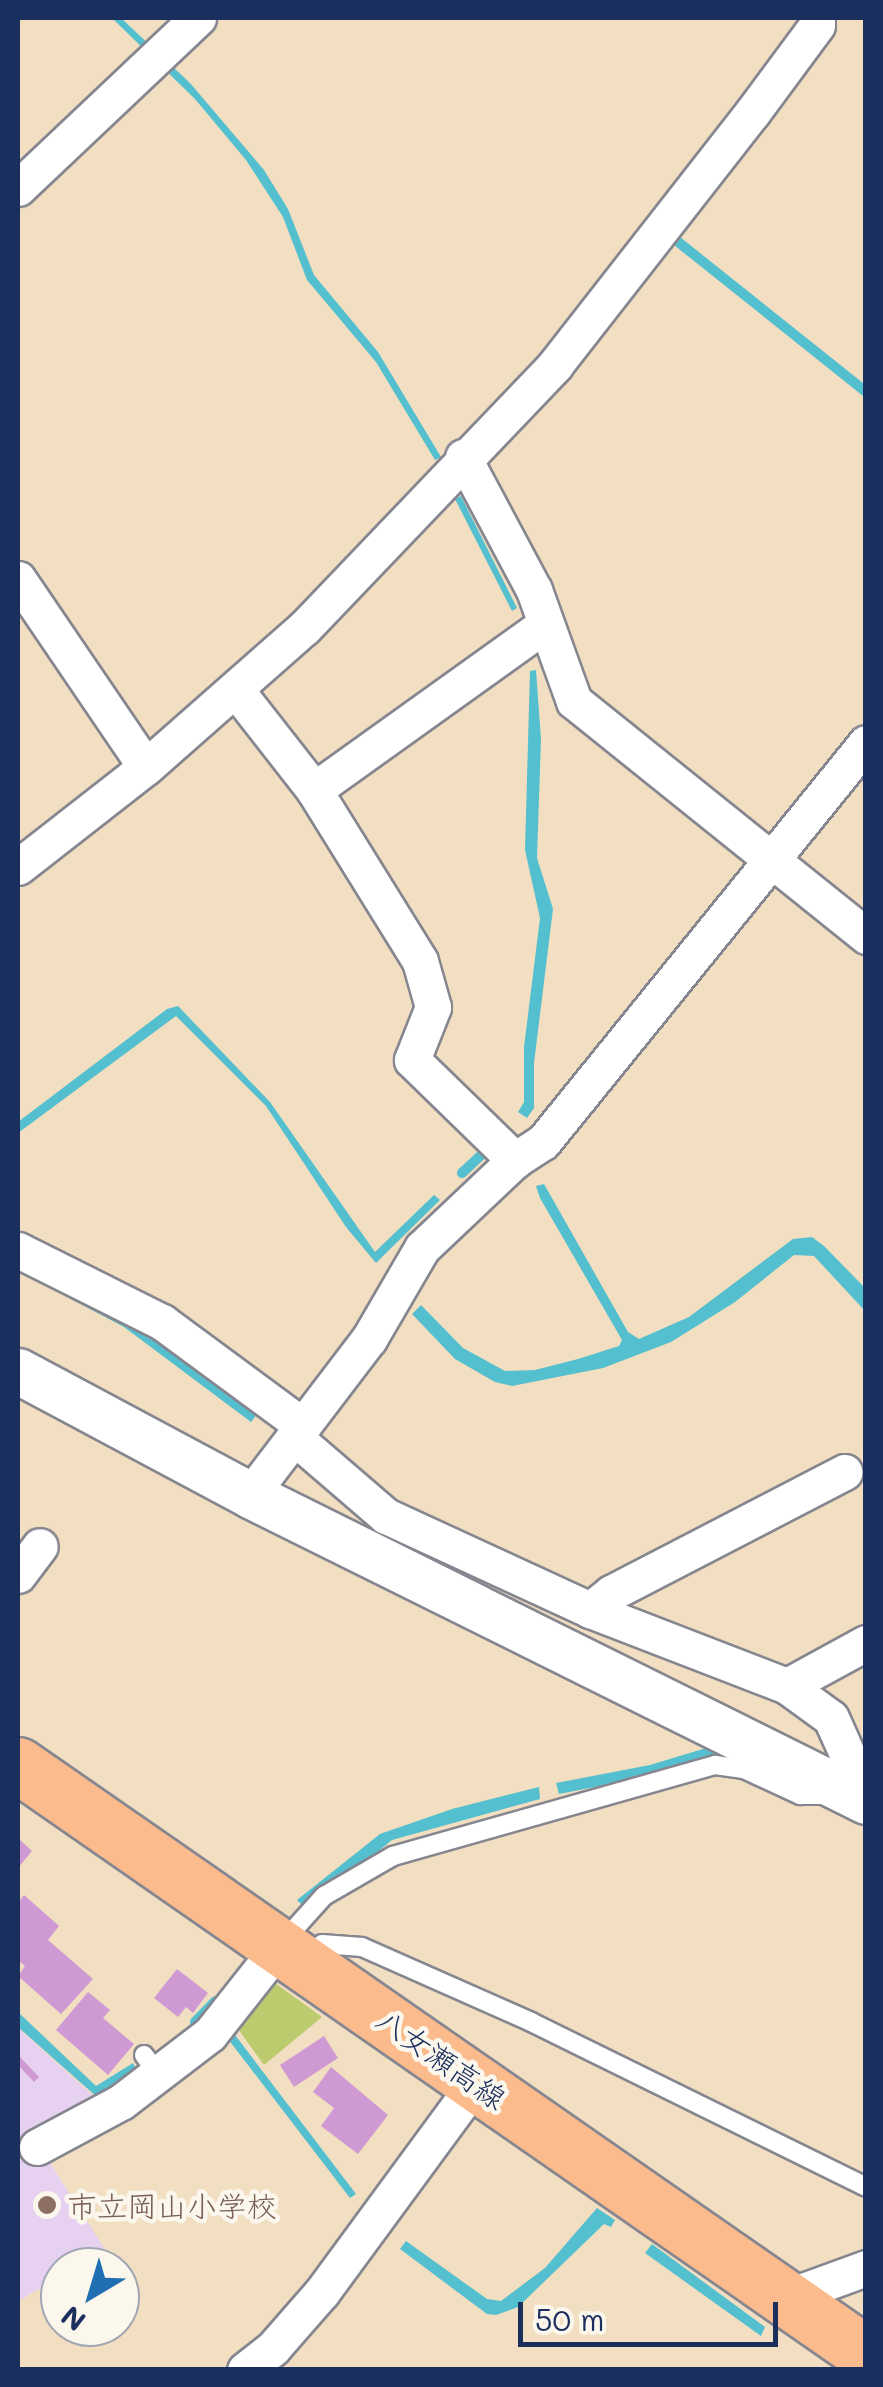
<!DOCTYPE html>
<meta charset="utf-8">
<style>
body{margin:0}
#map{position:relative;width:883px;height:2387px;overflow:hidden;background:#f2dec1;font-family:Mali,"Klee One",sans-serif}
div>[style]{position:absolute}
[style*='--x']{left:calc(var(--x)*1px);top:calc(var(--y)*1px);width:calc(var(--w)*1px);rotate:calc(var(--a)*1deg)}
.built>*{inset:0;background:#e6d2f0}
.green>*{inset:0;background:#bbcb6e}
.water>*{inset:0;background:#54bfcf}
.stream>*{height:10px;margin:-5px;padding:0 5px;transform-origin:5px;border-radius:5px;background:#54bfcf}
.building>*{inset:0;background:#cf9ad3}
.roads{filter:drop-shadow(2px 0 #868690) drop-shadow(-2px 0 #868690) drop-shadow(0 2px #868690) drop-shadow(0 -2px #868690)}
.service>*{height:18px;margin:-9px;padding:0 9px;transform-origin:9px;border-radius:9px;background:#fff}
.minor>*{height:35px;margin:-17.5px;padding:0 17.5px;transform-origin:17.5px;border-radius:17.5px;background:#fff}
.tertiary>*{height:45px;margin:-22.5px;padding:0 22.5px;transform-origin:22.5px;border-radius:22.5px;background:#fff}
.primary>*{height:55px;margin:-27.5px;padding:0 27.5px;transform-origin:27.5px;border-radius:27.5px;background:#fbbb8d}
.dots>*{width:28px;height:28px;translate:-50% -50%;box-sizing:border-box;border:5px solid #fbf7ec;border-radius:50%}
span{translate:-50% -50%;white-space:nowrap;text-align:center;line-height:1.15;-webkit-text-stroke:9px #fbf7ec;paint-order:stroke}
.street-label{font-size:30px;color:#1b2f5e}
.education-label{font-size:30px;color:#785e54}
.left{translate:0 -50%;text-align:left}
.frame{position:absolute;inset:0;border:20px solid #1b2f5e;pointer-events:none}
.north{position:absolute;left:40px;top:2247px;width:100px;height:100px;box-sizing:border-box;background:#fbf7ec;border:2px solid #a1a7b3;border-radius:50%;rotate:218deg;font-size:28px;font-weight:700;line-height:40px;text-align:center;color:#1b2f5e}
.north::after{content:'';display:block;margin:auto;width:35px;height:45px;background:#1f6fb2;clip-path:polygon(50% 0,100% 100%,50% 72%,0 100%)}
.scale{position:absolute;left:518px;top:2302px;width:260px;height:45px;box-sizing:border-box;border:5px solid #1b2f5e;border-top:0;padding-left:12px;font-size:30px;line-height:35px;white-space:nowrap;color:#1b2f5e;-webkit-text-stroke:8px #fbf7ec;paint-order:stroke}
</style>
<div id="map">
<div class="built">
<div style="clip-path:polygon(18px 2028px,100px 2102px,47px 2158px,106px 2251px,77px 2267px,60px 2267px,60px 2277px,18px 2301px)"></div>
</div>
<div class="green">
<div style="clip-path:polygon(268px 1978px,322px 2017px,264px 2065px,233px 2022px)"></div>
</div>
<div class="water">
<div style="clip-path:polygon(112px 18px,121px 18px,190px 83px,264px 170px,288px 209px,314px 275px,378px 352px,441px 457px,435px 460px,376px 362px,307px 280px,283px 217px,246px 160px,195px 99px)"></div>
<div style="clip-path:polygon(461px 496px,517px 608px,512px 611px,455px 499px)"></div>
<div style="clip-path:polygon(536px 670px,541px 739px,537px 858px,553px 909px,534px 1063px,534px 1108px,527px 1118px,518px 1112px,524px 1102px,524px 1047px,540px 918px,525px 850px,530px 671px)"></div>
<div style="clip-path:polygon(178px 1006px,270px 1102px,375px 1252px,434px 1195px,440px 1200px,376px 1263px,346px 1227px,266px 1106px,176px 1016px,18px 1133px,18px 1122px,167px 1009px)"></div>
<div style="clip-path:polygon(544px 1184px,628px 1332px,639px 1339px,689px 1317px,793px 1239px,812px 1237px,824px 1246px,865px 1288px,865px 1311px,814px 1256px,794px 1255px,735px 1302px,671px 1342px,603px 1368px,512px 1386px,495px 1382px,455px 1359px,412px 1314px,421px 1305px,463px 1348px,505px 1371px,535px 1370px,578px 1359px,619px 1346px,622px 1340px,540px 1198px,536px 1186px)"></div>
<div style="clip-path:polygon(18px 1256px,154px 1329px,261px 1409px,251px 1422px,124px 1327px,18px 1271px)"></div>
<div style="clip-path:polygon(713px 1746px,715px 1756px,656px 1775px,559px 1794px,556px 1783px,650px 1765px)"></div>
<div style="clip-path:polygon(539px 1787px,540px 1799px,392px 1840px,307px 1910px,297px 1900px,380px 1834px,452px 1809px)"></div>
<div style="clip-path:polygon(18px 2012px,96px 2086px,133px 2063px,138px 2072px,98px 2098px,18px 2027px)"></div>
<div style="clip-path:polygon(232px 2031px,356px 2194px,350px 2198px,225px 2035px)"></div>
<div style="clip-path:polygon(597px 2208px,615px 2220px,611px 2227px,604px 2224px,518px 2307px,496px 2315px,487px 2314px,400px 2249px,406px 2241px,487px 2299px,501px 2301px,545px 2268px)"></div>
<div style="clip-path:polygon(652px 2244px,765px 2327px,761px 2336px,645px 2253px)"></div>
</div>
<div class="stream">
<div style="--x:677;--y:241;--w:242;--a:38.6"></div>
<div style="--x:462;--y:1173;--w:25;--a:-43"></div>
<div style="--x:195;--y:2022;--w:29;--a:-46"></div>
</div>
<div class="building">
<div style="clip-path:polygon(18px 1838px,32px 1851px,18px 1868px)"></div>
<div style="clip-path:polygon(24px 1895px,59px 1926px,48px 1940px,93px 1979px,61px 2014px,18px 1976px,25px 1966px,18px 1960px,18px 1903px)"></div>
<div style="clip-path:polygon(177px 1969px,208px 1993px,193px 2013px,186px 2007px,178px 2017px,154px 1998px)"></div>
<div style="clip-path:polygon(88px 1992px,110px 2010px,103px 2018px,134px 2044px,108px 2075px,56px 2030px)"></div>
<div style="clip-path:polygon(324px 2036px,338px 2058px,294px 2087px,280px 2065px)"></div>
<div style="clip-path:polygon(18px 2055px,39px 2077px,34px 2082px,18px 2065px)"></div>
<div style="clip-path:polygon(331px 2067px,388px 2115px,358px 2154px,321px 2126px,334px 2108px,313px 2092px)"></div>
</div>
<div class="roads">
<div class="service">
<div style="--x:297;--y:1926;--w:40;--a:-48"></div>
<div style="--x:324;--y:1896;--w:80;--a:-30.1"></div>
<div style="--x:393;--y:1856;--w:335;--a:-15.8"></div>
<div style="--x:715;--y:1765;--w:29;--a:8"></div>
<div style="--x:744;--y:1769;--w:62;--a:24.9"></div>
<div style="--x:800;--y:1795;--w:27;--a:0"></div>
<div style="--x:322;--y:1944;--w:40;--a:4.3"></div>
<div style="--x:362;--y:1947;--w:185;--a:23.9"></div>
<div style="--x:531;--y:2022;--w:373;--a:26.2"></div>
<div style="--x:144;--y:2055;--w:26;--a:54"></div>
</div>
<div class="minor">
<div style="--x:18;--y:188;--w:248;--a:-43.4"></div>
<div style="--x:463;--y:457;--w:151;--a:61.9"></div>
<div style="--x:534;--y:590;--w:118;--a:70.2"></div>
<div style="--x:574;--y:701;--w:375;--a:38.8"></div>
<div style="--x:18;--y:579;--w:227;--a:55.8"></div>
<div style="--x:236;--y:690;--w:127;--a:52"></div>
<div style="--x:314;--y:790;--w:201;--a:58.2"></div>
<div style="--x:420;--y:961;--w:48;--a:74.2"></div>
<div style="--x:433;--y:1007;--w:57;--a:111.6"></div>
<div style="--x:412;--y:1060;--w:144;--a:44.2"></div>
<div style="--x:314;--y:790;--w:285;--a:-35.6"></div>
<div style="--x:18;--y:867;--w:162;--a:-38"></div>
<div style="--x:146;--y:767;--w:212;--a:-41.4"></div>
<div style="--x:305;--y:627;--w:362;--a:-46.3"></div>
<div style="--x:555;--y:365;--w:320;--a:-52"></div>
<div style="--x:752;--y:113;--w:109;--a:-53.5"></div>
<div style="--x:817;--y:25;--w:7;--a:-90"></div>
<div style="--x:18;--y:1250;--w:161;--a:26.6"></div>
<div style="--x:162;--y:1322;--w:175;--a:36.4"></div>
<div style="--x:294;--y:1437;--w:121;--a:40.7"></div>
<div style="--x:386;--y:1516;--w:225;--a:24.7"></div>
<div style="--x:590;--y:1610;--w:211;--a:21.1"></div>
<div style="--x:787;--y:1686;--w:54;--a:36"></div>
<div style="--x:831;--y:1718;--w:64;--a:65.9"></div>
<div style="--x:250;--y:1495;--w:196;--a:-52.7"></div>
<div style="--x:369;--y:1339;--w:105;--a:-59.8"></div>
<div style="--x:422;--y:1248;--w:128;--a:-43.4"></div>
<div style="--x:515;--y:1160;--w:33;--a:-33"></div>
<div style="--x:543;--y:1142;--w:513;--a:-51.01"></div>
<div style="--x:18;--y:1575;--w:36;--a:-53"></div>
<div style="--x:590;--y:1610;--w:27;--a:-39"></div>
<div style="--x:611;--y:1593;--w:263;--a:-27.4"></div>
<div style="--x:787;--y:1686;--w:90;--a:-28.6"></div>
<div style="--x:37;--y:2147;--w:95;--a:-28.2"></div>
<div style="--x:121;--y:2102;--w:112;--a:-37.4"></div>
<div style="--x:210;--y:2034;--w:115;--a:-51.7"></div>
<div style="--x:784;--y:2298;--w:87;--a:-20.1"></div>
<div style="--x:245;--y:2370;--w:36;--a:-38"></div>
<div style="--x:273;--y:2348;--w:74;--a:-48.8"></div>
<div style="--x:322;--y:2292;--w:260;--a:-53.7"></div>
</div>
<div class="tertiary">
<div style="--x:18;--y:1371;--w:263;--a:28.1"></div>
<div style="--x:250;--y:1495;--w:688;--a:26.42"></div>
</div>
<div class="primary">
<div style="--x:18;--y:1765;--w:1032;--a:34.78"></div>
</div>
</div>
<div class="dots">
<div style="left:47px;top:2205px;background:#8d6e63"></div>
</div>
<div class="street-label">
<span style="left:442px;top:2058px;rotate:35deg">八女瀬高線</span>
</div>
<div class="education-label">
<span class="left" style="left:67px;top:2205px">市立岡山小学校</span>
</div>
<div class="frame"></div>
<div class="north">N</div>
<div class="scale">50 m</div>
</div>
